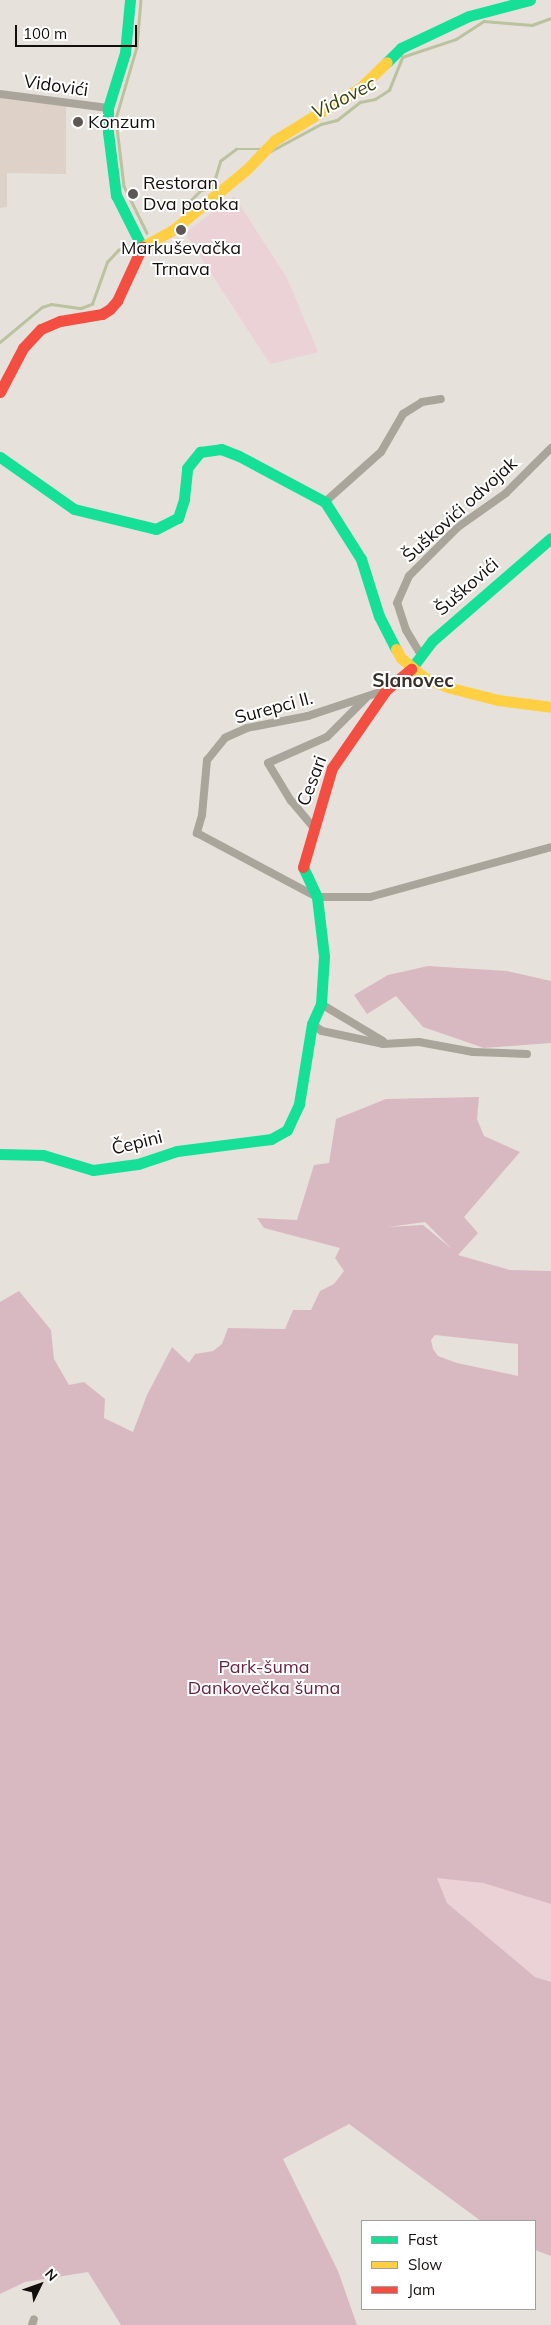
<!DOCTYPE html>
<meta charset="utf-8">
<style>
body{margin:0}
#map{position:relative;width:551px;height:2325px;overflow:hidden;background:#e7e1dc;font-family:Mulish,sans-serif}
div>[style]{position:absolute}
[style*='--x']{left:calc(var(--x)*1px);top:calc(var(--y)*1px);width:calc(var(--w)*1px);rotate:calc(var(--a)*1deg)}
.built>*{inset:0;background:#ddd1c8}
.green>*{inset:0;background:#ead2d6}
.forest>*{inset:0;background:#d9b9c1}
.stream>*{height:2.5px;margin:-1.25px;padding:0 1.25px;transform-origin:1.25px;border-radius:1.25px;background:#bac29e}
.street>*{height:8px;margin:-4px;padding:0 4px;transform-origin:4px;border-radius:4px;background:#aaa59a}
.fast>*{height:11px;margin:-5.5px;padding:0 5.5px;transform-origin:5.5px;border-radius:5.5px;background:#16e098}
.slow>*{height:11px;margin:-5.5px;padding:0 5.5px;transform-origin:5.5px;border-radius:5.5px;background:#ffcf43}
.jam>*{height:11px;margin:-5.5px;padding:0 5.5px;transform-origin:5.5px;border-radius:5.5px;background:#f24e42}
.dots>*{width:14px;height:14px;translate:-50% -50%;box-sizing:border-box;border:2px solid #fff;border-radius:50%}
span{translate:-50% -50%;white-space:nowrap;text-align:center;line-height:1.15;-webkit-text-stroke:4px #fff;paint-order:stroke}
.street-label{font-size:18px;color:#130f0d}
.poi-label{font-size:18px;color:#130f0d}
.left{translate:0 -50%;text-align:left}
.park-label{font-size:18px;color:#662441}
.water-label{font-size:19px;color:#38440b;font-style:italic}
.neighbourhood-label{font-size:19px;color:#39302a;font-weight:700}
.legend{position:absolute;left:361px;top:2220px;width:175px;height:90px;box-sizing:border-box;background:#fff;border:1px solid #a19f9e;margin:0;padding:6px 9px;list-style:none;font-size:15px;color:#130f0d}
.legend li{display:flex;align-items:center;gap:10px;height:25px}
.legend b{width:25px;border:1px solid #a19f9e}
.north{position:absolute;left:15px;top:2260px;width:50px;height:50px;-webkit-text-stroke:4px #fff;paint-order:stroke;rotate:48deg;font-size:14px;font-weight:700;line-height:20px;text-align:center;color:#130f0d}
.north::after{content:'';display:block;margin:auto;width:18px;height:22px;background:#130f0d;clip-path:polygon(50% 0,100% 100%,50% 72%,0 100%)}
.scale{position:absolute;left:15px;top:25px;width:122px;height:22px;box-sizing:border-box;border:2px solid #130f0d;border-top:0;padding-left:6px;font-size:15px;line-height:18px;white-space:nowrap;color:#130f0d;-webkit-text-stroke:4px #fff;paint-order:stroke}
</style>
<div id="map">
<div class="built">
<div style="clip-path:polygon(0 98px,66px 105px,66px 174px,7px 173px,7px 207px,0 208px)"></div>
</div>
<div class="green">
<div style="clip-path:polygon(234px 196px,287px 278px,318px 352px,270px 364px,185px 233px)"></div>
<div style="clip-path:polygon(437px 1877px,483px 1883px,551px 1904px,551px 1982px,535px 1977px,447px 1903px)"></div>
</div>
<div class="forest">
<div style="clip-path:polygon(428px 966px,507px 971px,551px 981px,551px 1043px,484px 1048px,423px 1027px,396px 996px,367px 1014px,354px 995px,388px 975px)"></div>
<div style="clip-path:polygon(evenodd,479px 1097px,477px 1119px,484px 1136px,520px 1152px,464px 1217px,478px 1233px,458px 1255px,510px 1270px,551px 1271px,551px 1904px,483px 1883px,437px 1878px,447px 1903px,535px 1977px,551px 1982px,551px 2256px,535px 2250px,535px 2221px,481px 2221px,349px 2124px,283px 2159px,338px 2271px,357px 2325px,121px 2325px,88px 2272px,25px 2282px,0 2294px,0 1302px,19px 1291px,51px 1330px,54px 1359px,69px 1385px,84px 1382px,105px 1399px,104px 1418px,133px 1432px,147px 1395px,172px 1347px,189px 1363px,195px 1354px,213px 1351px,222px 1344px,228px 1328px,285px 1329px,293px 1310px,311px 1310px,320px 1291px,334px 1284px,344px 1271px,335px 1258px,340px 1248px,264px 1228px,257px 1218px,297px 1220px,314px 1165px,329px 1163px,336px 1119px,386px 1099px,479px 1097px,425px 1222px,452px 1249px,423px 1225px,388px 1227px,425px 1222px,479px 1097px,435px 1335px,518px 1344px,518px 1376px,457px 1363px,438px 1356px,433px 1349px,431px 1340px,435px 1335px)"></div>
</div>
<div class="stream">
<div style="--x:141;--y:0;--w:47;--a:94.9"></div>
<div style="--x:137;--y:47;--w:75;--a:106.3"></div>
<div style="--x:116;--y:119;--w:67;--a:83.2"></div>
<div style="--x:124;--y:186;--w:52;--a:63.9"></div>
<div style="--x:269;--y:152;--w:59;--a:-28.3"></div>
<div style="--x:321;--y:124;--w:16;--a:-14"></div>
<div style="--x:337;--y:120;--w:29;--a:-38"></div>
<div style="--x:360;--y:102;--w:15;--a:-11"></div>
<div style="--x:375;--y:99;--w:17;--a:-33"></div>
<div style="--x:389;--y:90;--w:35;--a:-68"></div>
<div style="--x:402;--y:57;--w:57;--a:-18.4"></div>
<div style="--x:456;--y:39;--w:33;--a:-33"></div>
<div style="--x:484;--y:21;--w:48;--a:4.8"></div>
<div style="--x:532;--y:25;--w:20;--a:-20"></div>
<div style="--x:185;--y:206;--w:23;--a:-45"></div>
<div style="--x:201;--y:190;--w:11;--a:-10"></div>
<div style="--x:212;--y:188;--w:28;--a:-73"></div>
<div style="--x:220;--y:161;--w:20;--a:-37"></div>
<div style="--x:236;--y:149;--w:26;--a:0"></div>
<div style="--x:0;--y:342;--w:55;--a:-39.8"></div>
<div style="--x:42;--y:307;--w:9;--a:-18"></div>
<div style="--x:51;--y:304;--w:30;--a:8"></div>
<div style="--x:81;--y:308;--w:12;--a:-20"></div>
<div style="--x:92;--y:304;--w:45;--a:-70.3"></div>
<div style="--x:107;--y:262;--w:16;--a:-47"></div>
<div style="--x:118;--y:250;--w:9;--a:-21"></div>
</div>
<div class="street">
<div style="--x:0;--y:94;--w:109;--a:7.4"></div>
<div style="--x:325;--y:502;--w:75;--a:-41.8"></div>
<div style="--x:381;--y:452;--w:44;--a:-59.9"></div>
<div style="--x:403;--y:414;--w:22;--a:-32"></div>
<div style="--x:422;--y:402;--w:19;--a:-9"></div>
<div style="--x:421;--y:655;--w:29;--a:-121"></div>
<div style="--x:406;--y:630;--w:28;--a:-108"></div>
<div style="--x:397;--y:603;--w:30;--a:-66"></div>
<div style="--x:409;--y:576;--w:69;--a:-45"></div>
<div style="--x:458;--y:527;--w:59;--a:-35.3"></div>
<div style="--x:506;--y:493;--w:64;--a:-45"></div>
<div style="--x:386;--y:690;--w:82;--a:161.6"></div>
<div style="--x:308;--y:716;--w:62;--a:168.9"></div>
<div style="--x:247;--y:728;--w:24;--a:156"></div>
<div style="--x:225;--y:738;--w:28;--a:129"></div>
<div style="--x:207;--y:760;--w:55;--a:95.2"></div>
<div style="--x:202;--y:815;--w:19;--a:106"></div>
<div style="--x:197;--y:833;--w:136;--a:28.1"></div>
<div style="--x:317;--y:897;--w:53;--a:0"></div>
<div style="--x:370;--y:897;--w:188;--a:-15.4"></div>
<div style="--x:314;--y:828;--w:35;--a:-130"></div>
<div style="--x:291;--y:801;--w:44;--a:-121.2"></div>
<div style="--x:268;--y:763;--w:64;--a:-23.8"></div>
<div style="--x:327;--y:737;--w:55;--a:-45"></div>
<div style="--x:321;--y:1004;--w:72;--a:30.8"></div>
<div style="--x:312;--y:1024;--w:12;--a:35"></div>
<div style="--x:322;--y:1031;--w:62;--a:12"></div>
<div style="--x:383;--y:1044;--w:36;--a:-3"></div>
<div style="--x:419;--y:1042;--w:55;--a:10.5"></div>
<div style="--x:473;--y:1052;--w:54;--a:2.1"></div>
<div style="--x:32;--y:2325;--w:6;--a:-72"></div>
</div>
<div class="fast">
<div style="--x:130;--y:0;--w:53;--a:95.4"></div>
<div style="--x:125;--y:53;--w:58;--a:107.2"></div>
<div style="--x:108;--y:108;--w:24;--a:90"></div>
<div style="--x:108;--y:132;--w:64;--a:82.8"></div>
<div style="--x:116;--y:195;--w:58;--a:63.4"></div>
<div style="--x:387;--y:62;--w:20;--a:-45"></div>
<div style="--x:401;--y:48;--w:75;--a:-25.2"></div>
<div style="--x:469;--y:16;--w:63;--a:-14.7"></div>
<div style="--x:0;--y:457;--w:90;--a:35.1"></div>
<div style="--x:74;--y:509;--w:84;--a:13.7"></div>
<div style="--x:156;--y:529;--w:25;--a:-27"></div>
<div style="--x:178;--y:518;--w:20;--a:-72"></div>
<div style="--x:184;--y:499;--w:31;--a:-84"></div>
<div style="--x:187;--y:468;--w:21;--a:-51"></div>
<div style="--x:200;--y:452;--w:21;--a:-8"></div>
<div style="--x:221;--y:449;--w:19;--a:21"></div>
<div style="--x:239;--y:456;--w:98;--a:28.1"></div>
<div style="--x:325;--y:502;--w:67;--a:57.7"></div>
<div style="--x:361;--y:559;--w:60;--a:72.5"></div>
<div style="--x:379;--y:616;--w:37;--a:63"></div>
<div style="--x:411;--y:669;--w:35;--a:-53"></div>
<div style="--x:432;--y:641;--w:157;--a:-40.9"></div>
<div style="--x:0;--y:1154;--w:43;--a:1.3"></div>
<div style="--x:43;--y:1155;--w:52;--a:16.7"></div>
<div style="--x:93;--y:1170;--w:45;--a:-7.6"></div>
<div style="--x:138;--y:1164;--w:41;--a:-18.4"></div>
<div style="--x:177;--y:1151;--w:95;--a:-7.3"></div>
<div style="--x:271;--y:1139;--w:18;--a:-29"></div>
<div style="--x:287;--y:1130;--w:29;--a:-65"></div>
<div style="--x:299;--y:1104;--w:81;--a:-80.8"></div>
<div style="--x:312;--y:1024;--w:22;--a:-66"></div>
<div style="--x:321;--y:1004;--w:48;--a:-86.4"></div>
<div style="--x:324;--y:956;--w:59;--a:-96.8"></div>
<div style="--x:317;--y:897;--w:33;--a:-115"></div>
</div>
<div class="slow">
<div style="--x:142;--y:247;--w:35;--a:-29"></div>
<div style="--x:173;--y:230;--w:94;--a:-39.4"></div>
<div style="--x:246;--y:170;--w:42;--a:-46"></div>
<div style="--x:275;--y:140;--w:100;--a:-31.5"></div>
<div style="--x:360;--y:88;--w:37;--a:-44"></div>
<div style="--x:396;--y:649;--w:10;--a:61"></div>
<div style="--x:401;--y:658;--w:31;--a:40"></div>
<div style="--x:425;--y:678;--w:28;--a:21"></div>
<div style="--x:451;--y:688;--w:49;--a:14.3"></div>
<div style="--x:498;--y:700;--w:53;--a:7.5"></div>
</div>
<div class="jam">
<div style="--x:0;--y:392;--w:50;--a:-62.4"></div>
<div style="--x:23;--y:348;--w:26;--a:-47"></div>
<div style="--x:41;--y:329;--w:21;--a:-23"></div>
<div style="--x:60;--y:321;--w:43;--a:-9.5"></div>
<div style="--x:102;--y:314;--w:9;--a:-32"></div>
<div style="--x:110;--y:309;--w:11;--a:-49"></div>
<div style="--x:117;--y:301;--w:60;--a:-65.2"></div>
<div style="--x:303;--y:867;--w:103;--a:-73.7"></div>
<div style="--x:332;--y:768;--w:95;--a:-55.3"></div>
<div style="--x:386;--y:690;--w:33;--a:-40"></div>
</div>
<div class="dots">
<div style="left:78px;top:122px;background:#5d5855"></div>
<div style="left:133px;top:194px;background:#5d5855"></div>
<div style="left:181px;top:230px;background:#5d5855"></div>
</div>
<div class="street-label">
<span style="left:56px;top:86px;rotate:8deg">Vidovići</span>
<span style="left:460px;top:510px;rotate:-42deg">Šuškovići odvojak</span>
<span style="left:467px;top:587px;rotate:-41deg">Šuškovići</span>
<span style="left:274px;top:708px;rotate:-15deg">Surepci II.</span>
<span style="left:312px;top:781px;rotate:-69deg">Cesari</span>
<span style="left:137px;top:1143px;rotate:-14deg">Čepini</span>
</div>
<div class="poi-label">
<span class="left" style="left:88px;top:122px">Konzum</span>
<span class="left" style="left:143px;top:194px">Restoran<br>Dva potoka</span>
<span style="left:181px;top:259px">Markuševačka<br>Trnava</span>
</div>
<div class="park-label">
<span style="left:264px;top:1678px">Park-šuma<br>Dankovečka šuma</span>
</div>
<div class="water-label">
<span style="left:344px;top:98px;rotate:-27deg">Vidovec</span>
</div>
<div class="neighbourhood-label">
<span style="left:413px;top:681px">Slanovec</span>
</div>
<ul class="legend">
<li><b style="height:6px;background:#16e098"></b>Fast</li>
<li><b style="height:6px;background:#ffcf43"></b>Slow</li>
<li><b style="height:6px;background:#f24e42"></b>Jam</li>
</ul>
<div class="north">N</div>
<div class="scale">100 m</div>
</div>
